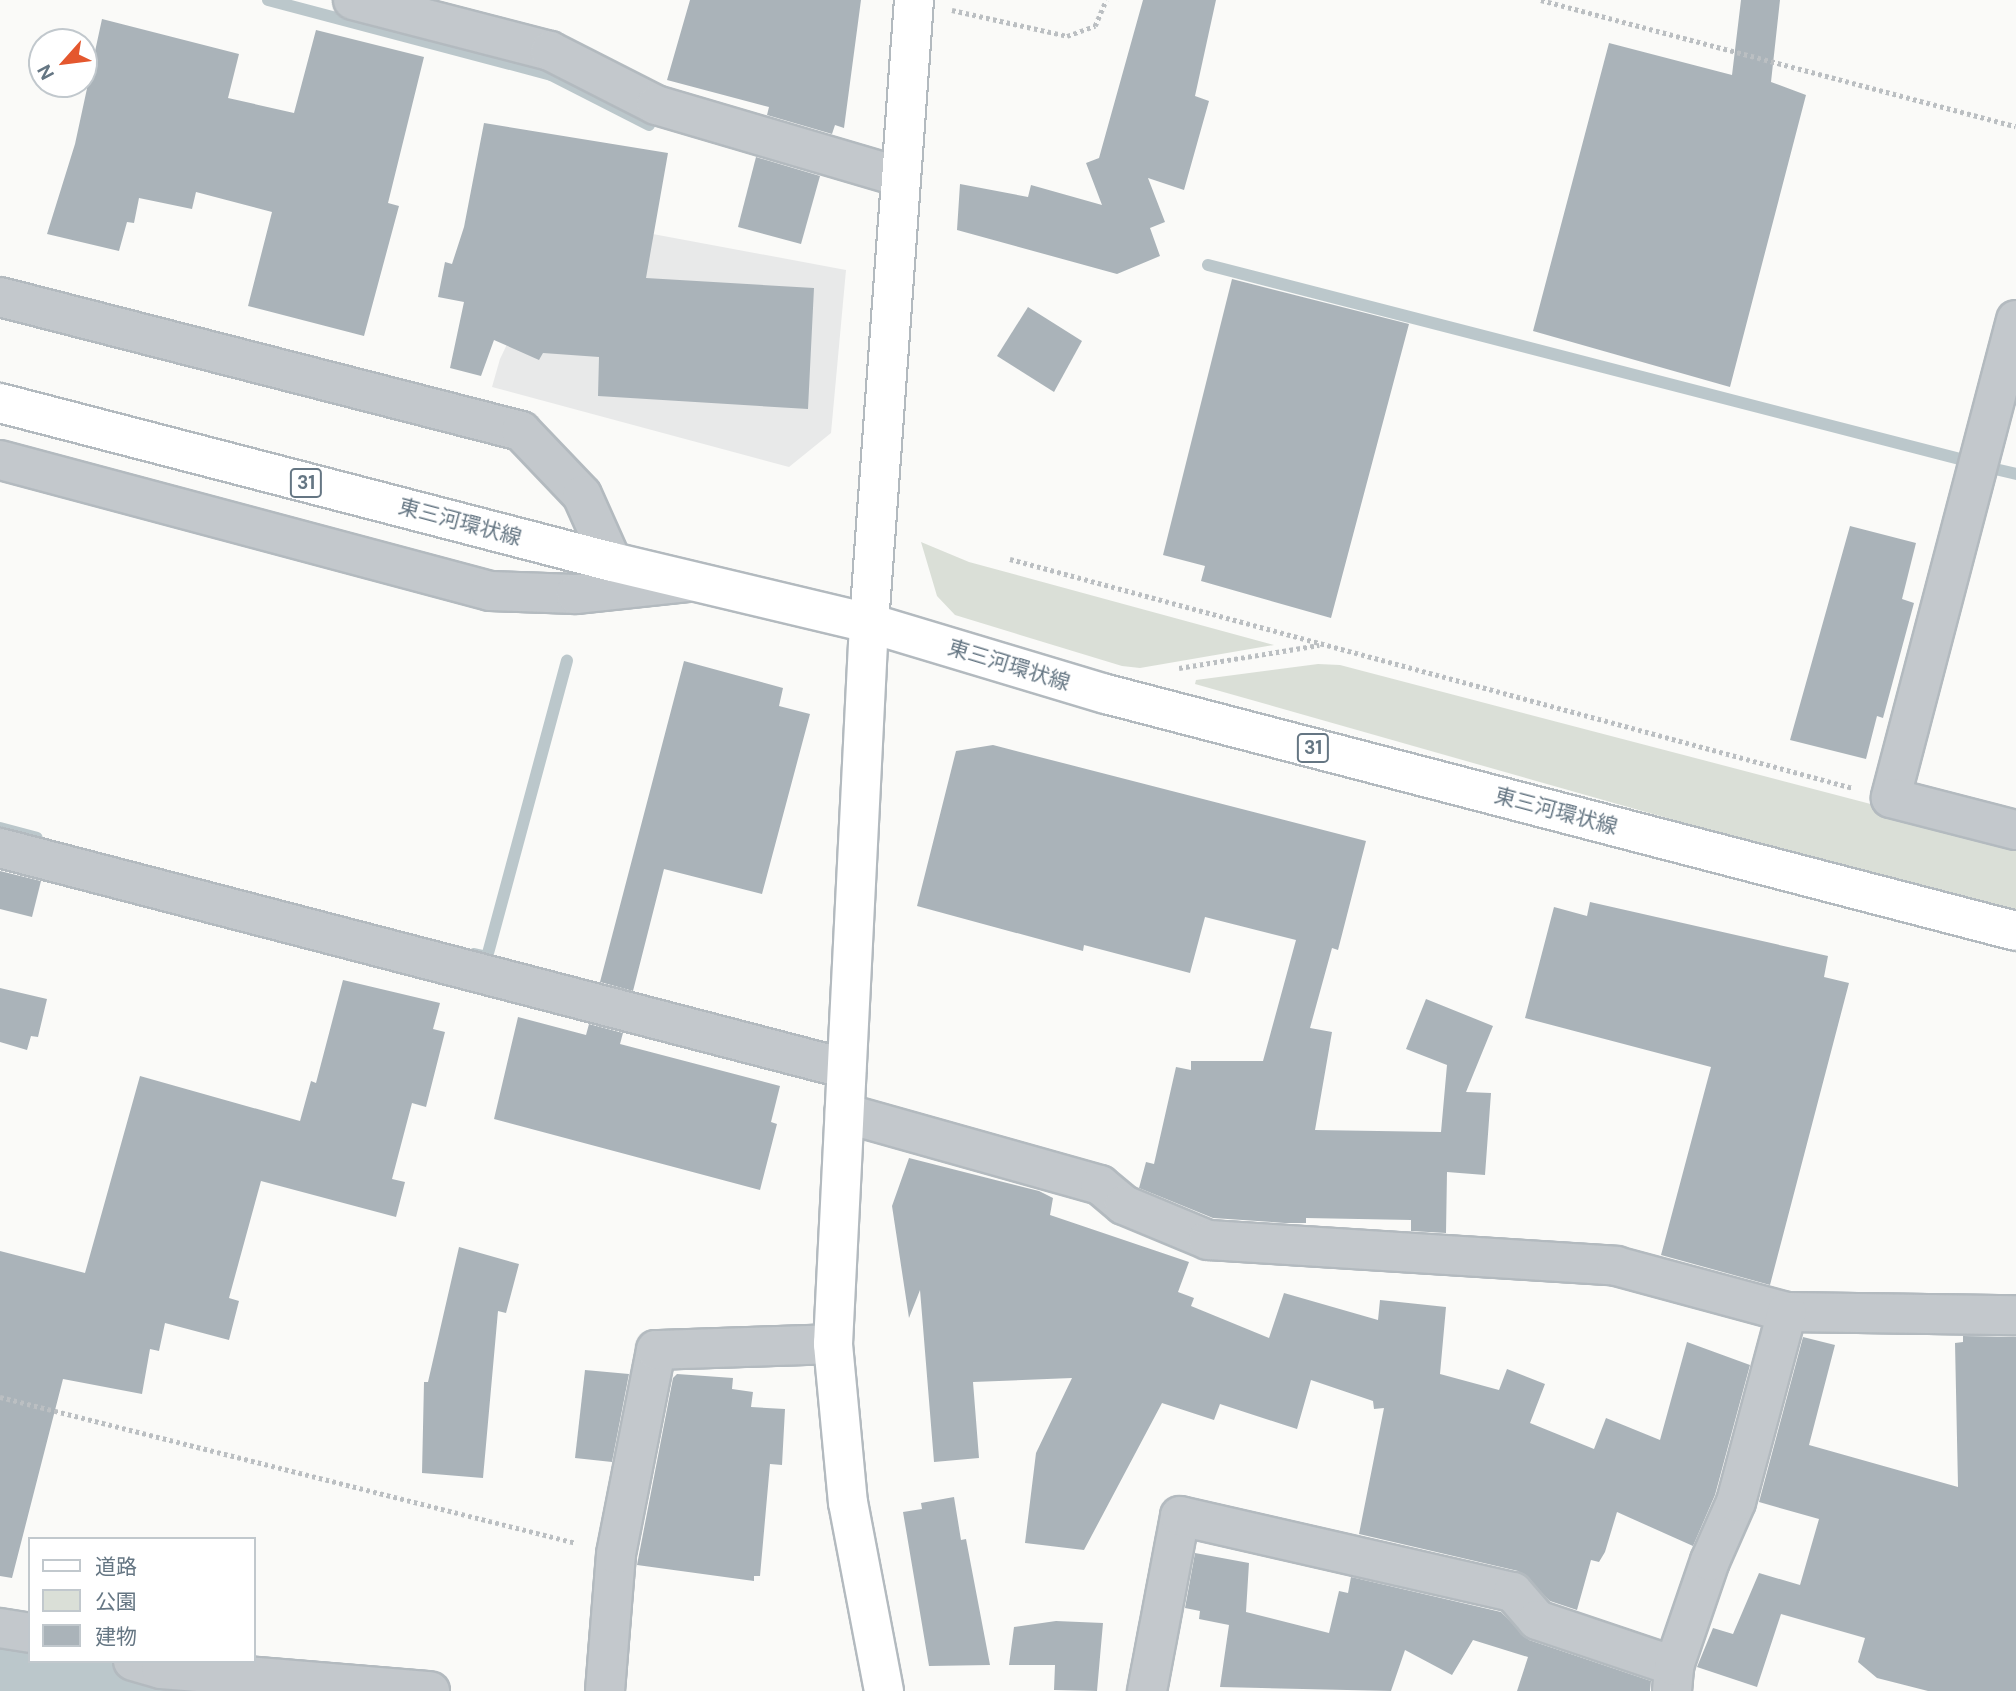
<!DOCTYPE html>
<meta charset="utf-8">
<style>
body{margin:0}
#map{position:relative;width:2016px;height:1691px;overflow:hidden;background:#fafaf8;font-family:"DM Sans","Noto Sans JP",sans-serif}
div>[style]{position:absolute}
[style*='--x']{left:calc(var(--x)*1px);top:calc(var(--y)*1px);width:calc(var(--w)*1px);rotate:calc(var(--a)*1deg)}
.built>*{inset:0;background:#e8e9e9}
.green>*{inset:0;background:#dadfd7}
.stream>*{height:12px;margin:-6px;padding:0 6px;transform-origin:6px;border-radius:6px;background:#bbc7cb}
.river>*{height:75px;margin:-37.5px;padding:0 37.5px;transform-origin:37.5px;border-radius:37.5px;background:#bbc7cb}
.building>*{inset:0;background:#aab3b9}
.path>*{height:4.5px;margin-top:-2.25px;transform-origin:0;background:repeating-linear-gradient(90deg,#bbbfc2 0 3.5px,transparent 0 7px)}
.roads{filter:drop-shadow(2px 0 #b3babf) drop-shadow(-2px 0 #b3babf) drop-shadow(0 2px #b3babf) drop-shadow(0 -2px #b3babf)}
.street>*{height:38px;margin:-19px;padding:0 19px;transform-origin:19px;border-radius:19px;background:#c3c8cc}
.secondary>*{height:38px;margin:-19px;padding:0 19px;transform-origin:19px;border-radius:19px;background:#fff}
.primary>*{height:38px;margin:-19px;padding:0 19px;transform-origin:19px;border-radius:19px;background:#fff}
span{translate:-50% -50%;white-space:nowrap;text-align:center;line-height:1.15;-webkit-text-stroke:7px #fff;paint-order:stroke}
.shield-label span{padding:2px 5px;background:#fff;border:2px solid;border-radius:5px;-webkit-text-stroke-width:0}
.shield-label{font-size:19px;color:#657683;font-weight:700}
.street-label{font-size:21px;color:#657683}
.legend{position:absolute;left:28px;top:1537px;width:228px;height:126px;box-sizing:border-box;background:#fff;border:2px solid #c1c8cd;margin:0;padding:9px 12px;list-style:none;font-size:21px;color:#657683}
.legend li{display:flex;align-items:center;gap:14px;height:35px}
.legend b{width:35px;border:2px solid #c1c8cd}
.north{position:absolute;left:28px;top:28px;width:70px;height:70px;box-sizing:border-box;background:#fff;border:2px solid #c1c8cd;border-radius:50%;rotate:242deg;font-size:19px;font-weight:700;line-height:28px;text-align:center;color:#657683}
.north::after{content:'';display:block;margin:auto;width:24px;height:32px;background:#e4572e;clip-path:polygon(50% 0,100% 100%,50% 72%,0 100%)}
</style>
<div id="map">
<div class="built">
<div style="clip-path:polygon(567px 218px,846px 270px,831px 433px,789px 467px,492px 387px,500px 359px)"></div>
</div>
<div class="green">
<div style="clip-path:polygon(921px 542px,969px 562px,1274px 645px,1140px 668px,1122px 666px,955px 615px,937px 596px)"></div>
<div style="clip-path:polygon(1318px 664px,1340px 665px,2016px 842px,2016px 910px,1702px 828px,1195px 684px,1196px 680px)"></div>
</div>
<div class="stream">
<div style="--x:268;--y:0;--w:293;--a:14.8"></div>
<div style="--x:551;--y:75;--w:110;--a:27"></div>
<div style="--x:1208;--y:265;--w:777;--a:14.47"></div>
<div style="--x:1995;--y:469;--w:22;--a:13"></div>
<div style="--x:0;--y:828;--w:38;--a:15"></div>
<div style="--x:474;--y:954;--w:13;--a:13"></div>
<div style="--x:487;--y:957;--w:307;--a:-74.9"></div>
</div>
<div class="river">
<div style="--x:0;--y:1676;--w:153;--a:5.6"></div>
</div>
<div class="building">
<div style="clip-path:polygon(690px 0,861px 0,844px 128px,835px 125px,832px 134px,767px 115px,769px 107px,667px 80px)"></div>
<div style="clip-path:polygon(1143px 0,1216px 0,1195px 96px,1209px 101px,1184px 190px,1148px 178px,1165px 222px,1150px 228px,1160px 256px,1117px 274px,957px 230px,960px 184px,1028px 197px,1031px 185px,1102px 205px,1086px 163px,1099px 158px)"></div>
<div style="clip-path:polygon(1741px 0,1780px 0,1771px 82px,1806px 95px,1730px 387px,1533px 331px,1609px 43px,1732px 75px)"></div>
<div style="clip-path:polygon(102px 19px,239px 54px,228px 98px,294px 113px,316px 30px,424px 57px,388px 203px,399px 206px,364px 336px,248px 306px,272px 212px,196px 192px,192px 209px,139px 198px,134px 223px,127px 222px,119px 251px,47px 234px,75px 144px)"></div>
<div style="clip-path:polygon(484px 123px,668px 153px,646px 278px,814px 288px,808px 409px,598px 396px,599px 357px,543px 353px,539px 360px,494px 340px,481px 376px,450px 368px,464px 302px,438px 297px,445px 262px,452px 264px,464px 227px)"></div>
<div style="clip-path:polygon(756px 157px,820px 176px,801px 244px,738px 227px)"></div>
<div style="clip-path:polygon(1232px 279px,1409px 324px,1331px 618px,1201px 581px,1205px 566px,1163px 555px)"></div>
<div style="clip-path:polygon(1028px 307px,1082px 341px,1054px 392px,997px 356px)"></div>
<div style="clip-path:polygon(1850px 526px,1916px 543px,1902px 599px,1914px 603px,1883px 718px,1877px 716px,1866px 759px,1790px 740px)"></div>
<div style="clip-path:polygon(684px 661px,783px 688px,779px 706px,810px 714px,762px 894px,664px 869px,633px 991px,600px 982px)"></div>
<div style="clip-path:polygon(993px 745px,1366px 841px,1338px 950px,1332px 948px,1310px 1028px,1332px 1032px,1315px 1130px,1441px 1132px,1447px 1065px,1406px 1049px,1426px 999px,1493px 1026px,1466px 1092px,1491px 1093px,1485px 1175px,1447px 1172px,1446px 1233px,1411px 1231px,1411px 1220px,1306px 1218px,1306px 1223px,1285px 1223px,1213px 1218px,1139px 1188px,1146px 1162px,1154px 1164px,1176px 1067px,1191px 1070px,1191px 1061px,1263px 1061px,1296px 940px,1205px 917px,1190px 973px,1084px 945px,1083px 951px,917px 906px,956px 751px)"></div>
<div style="clip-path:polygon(0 871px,41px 881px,32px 917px,0 909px)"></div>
<div style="clip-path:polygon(1590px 902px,1828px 956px,1824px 977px,1849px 983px,1770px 1285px,1661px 1255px,1711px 1067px,1525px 1018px,1554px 907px,1587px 916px)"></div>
<div style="clip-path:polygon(343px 980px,440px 1003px,433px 1029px,445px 1032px,426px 1107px,412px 1103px,392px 1179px,405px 1182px,396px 1217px,261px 1181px,229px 1298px,239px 1301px,229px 1340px,165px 1323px,159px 1351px,150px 1349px,142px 1394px,63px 1379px,12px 1578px,0 1576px,0 1251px,85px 1273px,140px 1076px,300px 1121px,311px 1081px,316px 1083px)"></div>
<div style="clip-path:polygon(0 988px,47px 999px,38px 1037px,31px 1036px,27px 1050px,0 1042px)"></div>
<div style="clip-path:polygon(518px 1017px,586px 1035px,589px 1024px,623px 1033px,620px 1044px,780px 1086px,771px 1122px,777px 1124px,760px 1190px,494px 1119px)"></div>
<div style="clip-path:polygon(909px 1158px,1039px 1191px,1053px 1198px,1050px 1215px,1189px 1262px,1178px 1292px,1194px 1298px,1191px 1306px,1269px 1338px,1284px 1293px,1378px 1320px,1380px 1300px,1446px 1307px,1440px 1374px,1499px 1390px,1507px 1369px,1545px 1384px,1530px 1423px,1594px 1449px,1606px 1418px,1660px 1440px,1687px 1342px,1750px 1365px,1715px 1495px,1693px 1546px,1617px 1512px,1605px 1552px,1599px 1562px,1591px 1560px,1577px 1610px,1550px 1601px,1518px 1571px,1359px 1534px,1384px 1408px,1374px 1409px,1373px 1401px,1311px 1380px,1297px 1429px,1220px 1404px,1214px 1420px,1162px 1403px,1084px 1550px,1025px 1543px,1036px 1453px,1072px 1378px,973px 1382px,979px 1458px,934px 1462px,920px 1290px,909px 1318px,892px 1206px)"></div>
<div style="clip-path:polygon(459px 1247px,519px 1264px,506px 1313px,498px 1311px,483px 1478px,422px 1473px,424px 1382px,428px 1382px)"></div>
<div style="clip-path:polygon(1963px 1336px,2016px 1337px,2016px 1691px,1928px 1691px,1877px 1678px,1858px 1662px,1865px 1638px,1781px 1614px,1757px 1687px,1697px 1667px,1713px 1628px,1733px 1634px,1759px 1573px,1800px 1585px,1819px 1519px,1759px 1502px,1803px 1337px,1835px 1345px,1809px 1445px,1958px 1487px,1955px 1343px,1963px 1342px)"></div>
<div style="clip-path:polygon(585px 1370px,629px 1374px,612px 1462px,575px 1458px)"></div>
<div style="clip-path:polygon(677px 1374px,733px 1378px,732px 1389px,753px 1392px,751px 1407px,785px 1409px,782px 1465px,770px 1464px,760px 1576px,754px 1576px,754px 1581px,637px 1565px,673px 1378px)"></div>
<div style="clip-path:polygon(954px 1497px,961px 1540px,966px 1539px,990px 1665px,929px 1666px,903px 1512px,922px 1509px,921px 1503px)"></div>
<div style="clip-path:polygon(1195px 1553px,1249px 1563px,1246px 1612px,1329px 1633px,1339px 1591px,1348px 1593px,1351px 1577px,1501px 1612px,1529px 1640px,1651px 1681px,1650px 1691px,1517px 1691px,1528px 1657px,1473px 1640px,1452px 1675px,1405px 1650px,1391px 1691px,1220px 1687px,1229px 1625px,1199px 1619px,1200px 1611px,1185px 1608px)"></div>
<div style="clip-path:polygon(1056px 1621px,1103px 1623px,1097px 1691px,1054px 1690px,1055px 1665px,1009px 1665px,1014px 1627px)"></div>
</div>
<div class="path">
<div style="--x:1541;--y:0;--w:491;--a:14.9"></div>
<div style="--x:952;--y:10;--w:118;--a:12.7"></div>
<div style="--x:1067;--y:36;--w:30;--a:-20"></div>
<div style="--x:1095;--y:26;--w:28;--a:-67"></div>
<div style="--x:1010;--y:559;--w:874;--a:15.2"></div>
<div style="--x:1179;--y:668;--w:142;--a:-9.3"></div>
<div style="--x:0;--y:1397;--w:594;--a:14.22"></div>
</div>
<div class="roads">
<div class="street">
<div style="--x:353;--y:0;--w:203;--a:14.5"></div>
<div style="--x:550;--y:51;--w:119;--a:27"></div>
<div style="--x:656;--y:105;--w:255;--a:16.4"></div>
<div style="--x:0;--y:297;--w:538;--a:14.42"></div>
<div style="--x:521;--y:431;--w:88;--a:46.4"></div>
<div style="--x:582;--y:495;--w:73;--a:65.9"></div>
<div style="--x:2016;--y:320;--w:494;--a:104.7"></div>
<div style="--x:1891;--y:798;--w:129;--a:14.4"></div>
<div style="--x:0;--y:460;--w:507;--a:14.97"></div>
<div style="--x:490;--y:591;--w:86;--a:2"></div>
<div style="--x:576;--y:594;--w:114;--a:-6.1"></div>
<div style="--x:0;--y:848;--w:875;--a:14.62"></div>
<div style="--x:844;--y:1113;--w:266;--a:15.7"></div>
<div style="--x:1100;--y:1185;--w:31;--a:40"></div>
<div style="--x:1124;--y:1205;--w:91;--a:22.6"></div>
<div style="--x:1208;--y:1240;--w:409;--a:3.6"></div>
<div style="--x:1616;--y:1266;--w:177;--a:15.1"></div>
<div style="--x:1787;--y:1312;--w:229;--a:0.8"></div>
<div style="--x:0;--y:1628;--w:30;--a:9"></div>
<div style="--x:133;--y:1661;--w:29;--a:16"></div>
<div style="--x:161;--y:1669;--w:270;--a:4.7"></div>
<div style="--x:605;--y:1691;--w:137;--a:-85.4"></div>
<div style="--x:616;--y:1554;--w:208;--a:-78.9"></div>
<div style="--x:656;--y:1350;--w:177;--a:-1.9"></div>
<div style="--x:1147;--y:1691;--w:178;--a:-79.3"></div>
<div style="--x:1180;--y:1516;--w:342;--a:12.9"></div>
<div style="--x:1513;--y:1592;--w:37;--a:49"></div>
<div style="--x:1537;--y:1620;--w:145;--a:18.6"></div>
<div style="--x:1672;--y:1691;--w:25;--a:-85"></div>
<div style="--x:1674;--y:1666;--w:111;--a:-71.1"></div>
<div style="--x:1710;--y:1561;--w:64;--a:-66.2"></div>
<div style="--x:1736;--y:1502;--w:197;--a:-75"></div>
</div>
<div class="secondary">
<div style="--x:884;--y:1691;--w:191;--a:-100.8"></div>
<div style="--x:848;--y:1503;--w:160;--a:-95.4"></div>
<div style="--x:833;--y:1344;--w:722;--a:-87.14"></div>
<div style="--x:869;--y:623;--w:625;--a:-85.87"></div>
</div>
<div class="primary">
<div style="--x:0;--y:403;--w:632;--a:14.56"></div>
<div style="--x:612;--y:562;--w:264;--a:13.4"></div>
<div style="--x:869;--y:623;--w:247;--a:16.7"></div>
<div style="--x:1106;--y:694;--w:940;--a:14.6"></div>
</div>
</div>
<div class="shield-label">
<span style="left:306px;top:483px">31</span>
<span style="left:1313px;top:748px">31</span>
</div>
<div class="street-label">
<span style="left:460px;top:522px;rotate:15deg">東三河環状線</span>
<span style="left:1009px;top:665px;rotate:17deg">東三河環状線</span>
<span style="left:1556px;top:811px;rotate:15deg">東三河環状線</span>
</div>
<ul class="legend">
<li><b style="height:9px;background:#fff"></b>道路</li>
<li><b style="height:19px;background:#dadfd7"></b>公園</li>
<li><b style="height:19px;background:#aab3b9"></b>建物</li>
</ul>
<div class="north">N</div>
</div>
